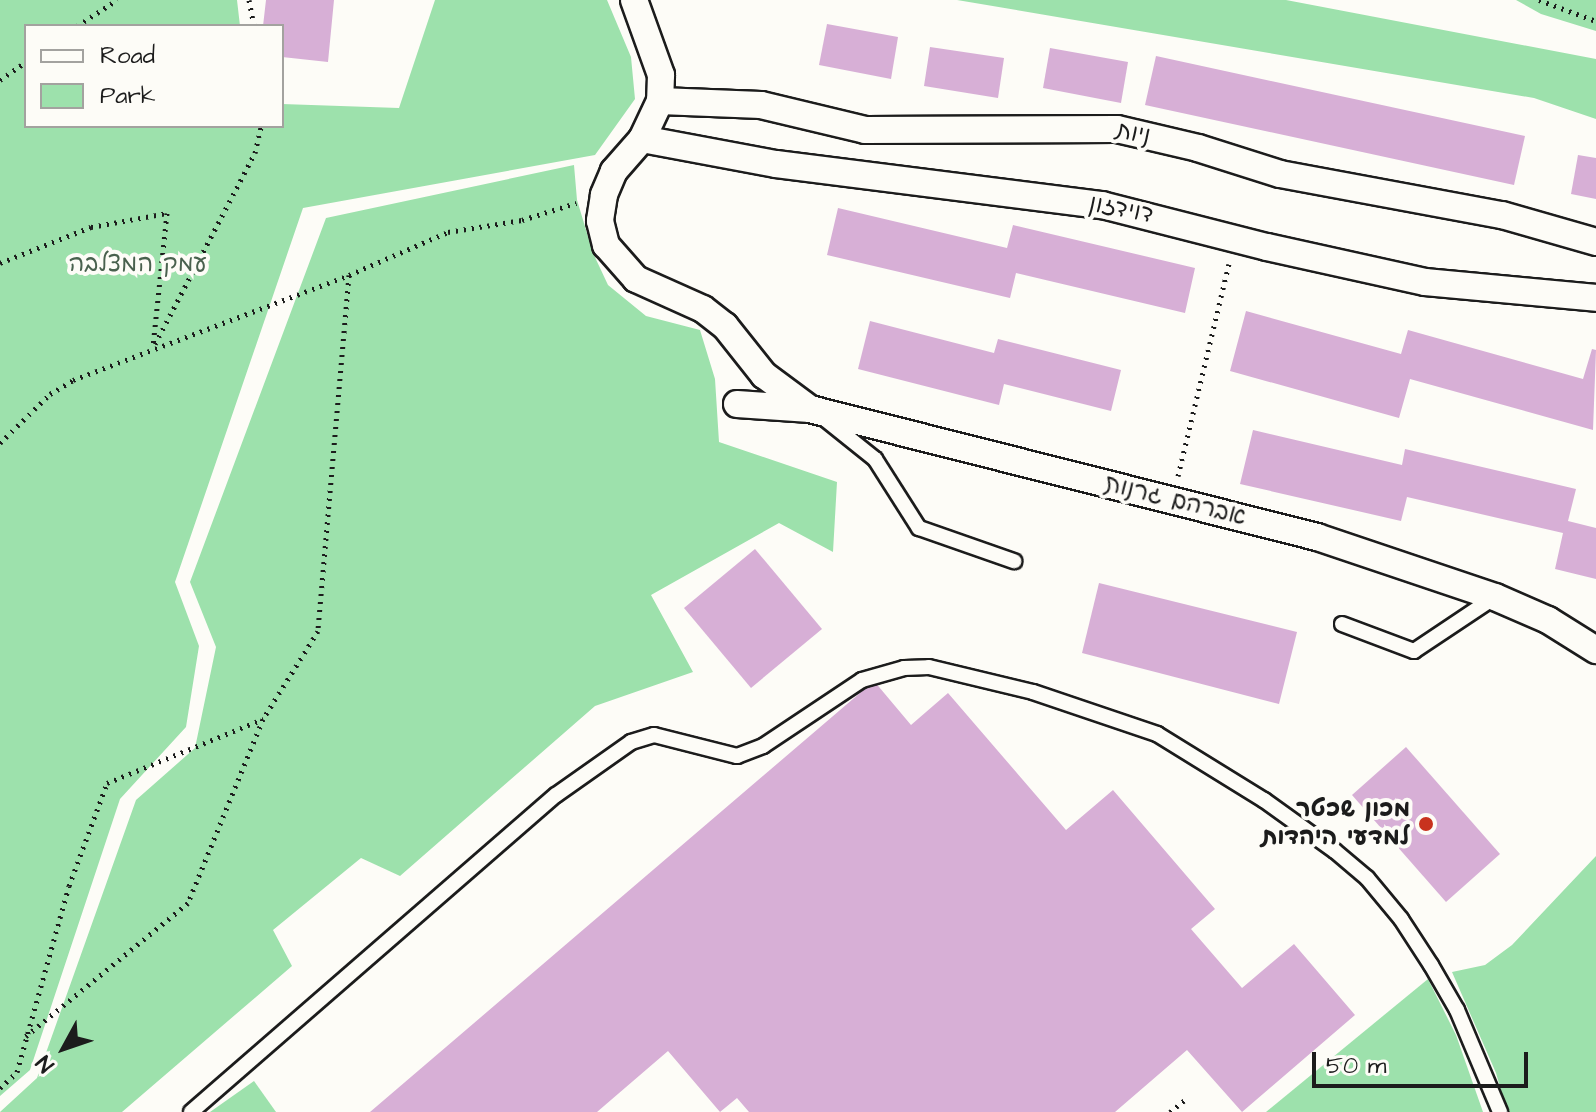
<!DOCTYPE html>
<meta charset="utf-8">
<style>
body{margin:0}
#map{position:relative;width:1596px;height:1112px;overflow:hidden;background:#fdfcf7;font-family:"Architects Daughter","Playpen Sans Hebrew",sans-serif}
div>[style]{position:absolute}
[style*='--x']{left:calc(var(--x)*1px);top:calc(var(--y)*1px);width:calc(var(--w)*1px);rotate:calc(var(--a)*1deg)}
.green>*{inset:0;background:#9de1ac}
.building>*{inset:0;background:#d7afd6}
.path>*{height:5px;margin-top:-2.5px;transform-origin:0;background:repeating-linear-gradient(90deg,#1c1c1c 0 2px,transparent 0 8px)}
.roads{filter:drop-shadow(2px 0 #1c1c1c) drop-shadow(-2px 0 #1c1c1c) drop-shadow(0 2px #1c1c1c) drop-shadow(0 -2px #1c1c1c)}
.lane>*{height:14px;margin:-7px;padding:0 7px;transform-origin:7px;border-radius:7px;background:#fdfcf7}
.street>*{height:26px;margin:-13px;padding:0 13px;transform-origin:13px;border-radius:13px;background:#fdfcf7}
.dots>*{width:22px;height:22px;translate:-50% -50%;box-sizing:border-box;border:4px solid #fdfcf7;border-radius:50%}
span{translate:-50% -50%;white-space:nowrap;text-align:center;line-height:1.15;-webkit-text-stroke:8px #fdfcf7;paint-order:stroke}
.street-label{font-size:24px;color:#1c1c1c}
.park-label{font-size:24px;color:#49614e}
.poi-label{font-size:24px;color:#1c1c1c;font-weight:700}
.right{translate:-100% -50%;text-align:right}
.legend{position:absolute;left:24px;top:24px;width:260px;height:104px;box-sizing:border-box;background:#fdfcf7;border:2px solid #a3a29f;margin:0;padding:10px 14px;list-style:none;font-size:24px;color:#1c1c1c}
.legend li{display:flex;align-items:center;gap:16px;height:40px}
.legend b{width:40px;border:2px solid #a3a29f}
.north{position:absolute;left:24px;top:1008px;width:80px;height:80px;-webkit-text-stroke:6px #fdfcf7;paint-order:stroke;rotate:230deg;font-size:22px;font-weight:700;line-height:32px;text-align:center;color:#1c1c1c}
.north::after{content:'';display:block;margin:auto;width:28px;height:36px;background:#1c1c1c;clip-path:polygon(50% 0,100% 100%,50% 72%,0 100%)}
.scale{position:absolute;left:1312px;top:1052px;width:216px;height:36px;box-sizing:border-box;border:4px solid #1c1c1c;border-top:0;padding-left:10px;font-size:24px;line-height:28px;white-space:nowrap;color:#1c1c1c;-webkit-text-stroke:6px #fdfcf7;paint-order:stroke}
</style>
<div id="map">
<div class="green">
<div style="clip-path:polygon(0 0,237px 0,240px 26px,26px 26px,26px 126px,282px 126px,282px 104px,399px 108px,435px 0,607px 0,631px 57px,635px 99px,595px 155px,303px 208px,175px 582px,199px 646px,186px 727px,120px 799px,30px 1070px,0 1096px)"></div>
<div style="clip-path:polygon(957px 0,1286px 0,1596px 59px,1596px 119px,1534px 98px)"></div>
<div style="clip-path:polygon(1516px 0,1596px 0,1596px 31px,1541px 14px)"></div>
<div style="clip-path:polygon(574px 165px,577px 200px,593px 253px,608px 285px,646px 316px,700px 330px,715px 379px,719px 442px,837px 482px,833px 552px,779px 523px,651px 595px,693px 672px,595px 706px,400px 876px,361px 858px,273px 930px,292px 966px,122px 1112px,0 1112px,37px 1078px,136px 800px,195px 748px,216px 647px,190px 582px,326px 218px)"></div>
<div style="clip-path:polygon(1596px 856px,1596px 1112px,1507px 1112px,1496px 1073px,1452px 972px,1485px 965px,1512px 945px)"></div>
<div style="clip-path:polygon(1428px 979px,1456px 1035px,1483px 1112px,1266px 1112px)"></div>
<div style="clip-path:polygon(254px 1081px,276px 1112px,210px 1112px)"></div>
</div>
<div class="building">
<div style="clip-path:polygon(266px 0,334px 0,328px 62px,282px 57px,282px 26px,263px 26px)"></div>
<div style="clip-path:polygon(827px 24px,898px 37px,891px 79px,819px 65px)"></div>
<div style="clip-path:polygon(930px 47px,1004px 58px,998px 98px,924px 86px)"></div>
<div style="clip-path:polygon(1050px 48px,1128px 62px,1121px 103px,1043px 88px)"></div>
<div style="clip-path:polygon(1156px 56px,1525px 136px,1514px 185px,1145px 105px)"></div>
<div style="clip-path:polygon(1578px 155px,1596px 158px,1596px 199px,1571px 194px)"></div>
<div style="clip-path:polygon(838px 208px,1007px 248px,1013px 225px,1195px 268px,1185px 313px,1016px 273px,1010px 298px,827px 255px)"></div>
<div style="clip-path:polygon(1246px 311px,1401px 354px,1408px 330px,1583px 379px,1592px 349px,1596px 350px,1593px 430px,1410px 379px,1399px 418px,1230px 371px)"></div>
<div style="clip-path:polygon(870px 321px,994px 353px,998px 339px,1121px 370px,1111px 411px,1004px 384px,999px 405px,858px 369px)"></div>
<div style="clip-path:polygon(1253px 430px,1402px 465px,1405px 449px,1576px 489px,1568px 521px,1596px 528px,1596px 579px,1555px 569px,1563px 533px,1407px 497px,1401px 521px,1240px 484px)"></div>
<div style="clip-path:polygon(755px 549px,822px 629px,751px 688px,684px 608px)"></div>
<div style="clip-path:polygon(1099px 583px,1297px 632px,1279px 704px,1082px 653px)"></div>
<div style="clip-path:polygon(874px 681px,911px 725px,948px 693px,1066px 830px,1113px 790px,1215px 909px,1191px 929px,1242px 988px,1294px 944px,1355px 1015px,1242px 1112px,1187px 1050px,1115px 1112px,749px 1112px,737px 1098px,720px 1112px,668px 1051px,597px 1112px,370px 1112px)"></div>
<div style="clip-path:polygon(1406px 747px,1500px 854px,1446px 902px,1352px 795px)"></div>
</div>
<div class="path">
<div style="--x:249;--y:0;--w:26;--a:79"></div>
<div style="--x:1539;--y:0;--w:61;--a:20.2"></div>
<div style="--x:77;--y:26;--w:48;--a:-33"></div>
<div style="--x:0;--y:80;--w:32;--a:-35"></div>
<div style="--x:0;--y:263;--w:98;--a:-21.6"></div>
<div style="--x:91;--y:227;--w:77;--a:-10.4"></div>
<div style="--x:167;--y:213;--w:135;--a:96"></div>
<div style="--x:349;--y:275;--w:108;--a:-23.5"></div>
<div style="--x:448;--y:232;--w:75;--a:-9.2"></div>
<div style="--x:522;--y:220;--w:57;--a:-17.5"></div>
<div style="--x:155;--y:344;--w:216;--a:-62.4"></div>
<div style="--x:255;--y:153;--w:28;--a:-77"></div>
<div style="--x:0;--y:443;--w:70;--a:-44.4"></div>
<div style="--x:50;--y:394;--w:27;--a:-31"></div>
<div style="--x:73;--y:380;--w:295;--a:-20.8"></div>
<div style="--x:349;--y:275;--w:357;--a:95"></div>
<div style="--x:318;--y:631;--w:104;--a:122"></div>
<div style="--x:263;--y:719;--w:199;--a:112.2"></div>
<div style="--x:188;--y:903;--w:210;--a:140.6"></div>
<div style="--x:1178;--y:476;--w:218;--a:-76.5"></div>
<div style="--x:0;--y:1088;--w:23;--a:-43"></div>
<div style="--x:17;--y:1072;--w:193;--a:-74.4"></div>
<div style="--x:69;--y:886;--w:110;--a:-69.7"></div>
<div style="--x:107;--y:783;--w:169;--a:-22.3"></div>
<div style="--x:1170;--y:1112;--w:22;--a:-39"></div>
</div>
<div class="roads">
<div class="lane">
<div style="--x:825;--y:419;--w:64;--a:38.7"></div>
<div style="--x:875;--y:459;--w:82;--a:57.5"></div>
<div style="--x:919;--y:528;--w:101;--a:19.2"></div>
<div style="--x:1342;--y:624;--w:77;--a:20.6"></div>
<div style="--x:1414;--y:651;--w:97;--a:-33.7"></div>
<div style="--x:191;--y:1112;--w:483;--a:-41"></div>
<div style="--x:556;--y:795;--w:92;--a:-35.2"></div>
<div style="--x:631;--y:742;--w:24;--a:-17"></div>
<div style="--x:654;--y:735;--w:86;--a:14.2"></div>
<div style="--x:737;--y:756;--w:28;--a:-21"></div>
<div style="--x:763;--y:746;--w:119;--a:-33.7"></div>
<div style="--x:862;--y:680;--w:44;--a:-15.9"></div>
<div style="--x:904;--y:668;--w:25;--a:-2"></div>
<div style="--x:929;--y:667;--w:107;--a:13.5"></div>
<div style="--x:1033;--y:692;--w:131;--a:18.7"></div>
<div style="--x:1157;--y:734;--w:126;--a:31.7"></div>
<div style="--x:1264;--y:800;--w:87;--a:35.7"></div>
<div style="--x:1335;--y:851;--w:42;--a:40.2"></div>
<div style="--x:1367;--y:878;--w:53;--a:50.3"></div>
<div style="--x:1401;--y:919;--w:55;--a:56.9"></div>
<div style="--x:1431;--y:965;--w:52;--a:60"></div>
<div style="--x:1457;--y:1010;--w:111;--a:67.1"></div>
</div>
<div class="street">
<div style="--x:634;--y:0;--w:80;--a:70.2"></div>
<div style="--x:661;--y:75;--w:26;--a:92"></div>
<div style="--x:660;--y:101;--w:42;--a:115.3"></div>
<div style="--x:642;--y:139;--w:43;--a:131.2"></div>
<div style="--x:614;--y:171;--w:26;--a:113"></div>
<div style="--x:604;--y:195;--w:26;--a:99"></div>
<div style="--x:600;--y:221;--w:25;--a:76"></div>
<div style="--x:606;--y:245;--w:45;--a:48.6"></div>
<div style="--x:636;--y:279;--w:73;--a:24.1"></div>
<div style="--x:703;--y:309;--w:28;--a:38"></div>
<div style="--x:725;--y:326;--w:63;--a:51.5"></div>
<div style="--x:764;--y:375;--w:57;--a:36.5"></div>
<div style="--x:660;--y:101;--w:101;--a:2.3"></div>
<div style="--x:761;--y:105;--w:107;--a:13.5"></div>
<div style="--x:865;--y:130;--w:252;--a:-0.2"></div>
<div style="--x:1117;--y:129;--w:83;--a:13.2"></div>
<div style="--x:1198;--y:148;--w:86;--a:17.6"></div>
<div style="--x:1280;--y:174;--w:226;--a:10.5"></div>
<div style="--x:1502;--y:215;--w:98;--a:16"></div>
<div style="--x:642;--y:139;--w:136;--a:10.6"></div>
<div style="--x:776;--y:164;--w:329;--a:7.2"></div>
<div style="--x:1102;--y:205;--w:170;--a:14.3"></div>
<div style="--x:1267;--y:247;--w:162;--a:12.5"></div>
<div style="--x:1425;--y:282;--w:172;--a:5.3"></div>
<div style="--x:737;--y:404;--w:73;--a:3.9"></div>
<div style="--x:810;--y:409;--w:523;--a:14.17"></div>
<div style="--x:1317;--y:537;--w:188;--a:18.6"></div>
<div style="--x:1495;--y:597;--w:58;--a:23.5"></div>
<div style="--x:1548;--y:620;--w:57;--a:32"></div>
</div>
</div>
<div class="dots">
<div style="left:1426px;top:824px;background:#c8321e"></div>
</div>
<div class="street-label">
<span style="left:1133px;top:134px;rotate:11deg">ניות</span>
<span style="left:1121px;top:210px;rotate:11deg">דוידזון</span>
<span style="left:1175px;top:501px;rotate:14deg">אברהם גרנות</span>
</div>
<div class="park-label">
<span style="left:138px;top:265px">עמק המצלבה</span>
</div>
<div class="poi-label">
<span class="right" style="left:1410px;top:824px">מכון שכטר<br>למדעי היהדות</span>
</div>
<ul class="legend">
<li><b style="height:10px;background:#fdfcf7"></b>Road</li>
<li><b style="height:22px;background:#9de1ac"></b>Park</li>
</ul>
<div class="north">N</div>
<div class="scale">50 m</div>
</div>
